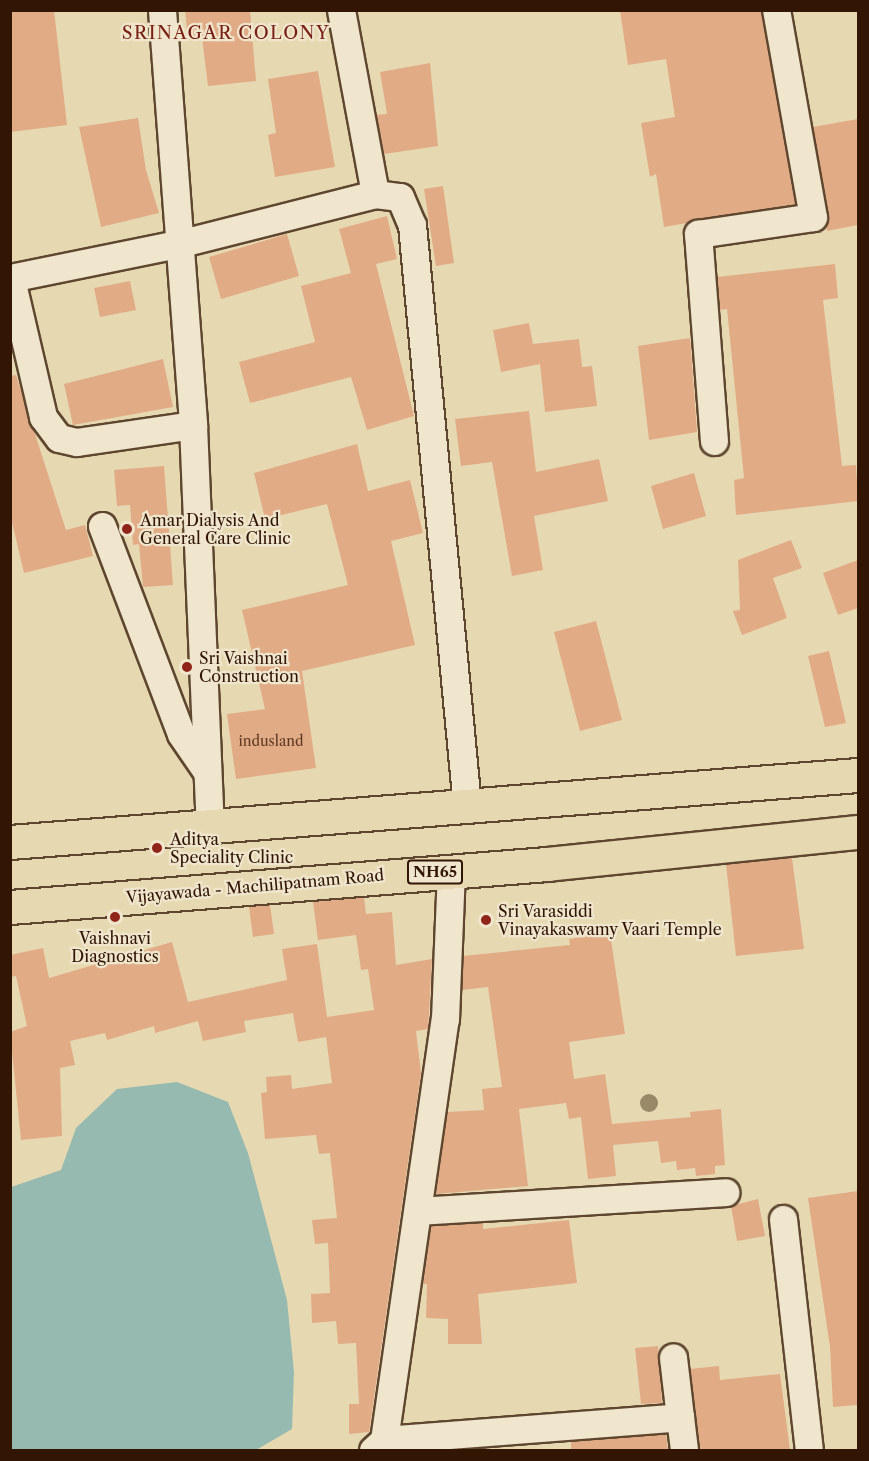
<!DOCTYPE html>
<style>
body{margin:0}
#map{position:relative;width:869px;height:1461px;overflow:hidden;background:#e6d9b2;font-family:"Libre Caslon Text",serif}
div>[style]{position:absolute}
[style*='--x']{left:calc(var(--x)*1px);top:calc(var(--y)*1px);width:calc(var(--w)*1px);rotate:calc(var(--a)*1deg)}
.water>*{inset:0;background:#96bab0}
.building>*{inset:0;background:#e1ab86}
.roads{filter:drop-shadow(2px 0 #5f462f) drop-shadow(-2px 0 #5f462f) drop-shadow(0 2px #5f462f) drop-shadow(0 -2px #5f462f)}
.street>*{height:27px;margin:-13.5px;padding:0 13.5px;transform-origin:13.5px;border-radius:13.5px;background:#efe6cd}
.highway>*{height:33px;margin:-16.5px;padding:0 16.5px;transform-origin:16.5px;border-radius:16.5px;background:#e6d9b2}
.trees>*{width:18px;height:18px;margin:-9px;border-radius:50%;background:#9a8968}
.dots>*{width:16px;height:16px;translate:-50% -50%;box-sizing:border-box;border:3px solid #efe6cd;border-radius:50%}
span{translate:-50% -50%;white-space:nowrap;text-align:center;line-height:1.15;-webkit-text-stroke:4.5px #efe6cd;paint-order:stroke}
.number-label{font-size:14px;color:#5e3a24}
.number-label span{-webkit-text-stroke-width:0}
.shield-label span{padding:2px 4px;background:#efe6cd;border:2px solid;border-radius:4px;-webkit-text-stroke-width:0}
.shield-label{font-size:15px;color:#321503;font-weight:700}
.poi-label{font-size:16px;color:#321503}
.left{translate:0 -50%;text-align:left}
.street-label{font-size:16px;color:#321503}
.neighbourhood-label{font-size:18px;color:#7a1f14;letter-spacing:1.5px}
.frame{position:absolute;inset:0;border:12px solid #321503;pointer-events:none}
</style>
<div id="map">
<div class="water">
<div style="clip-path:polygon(177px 1082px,228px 1102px,248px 1153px,287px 1300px,294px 1372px,292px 1429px,256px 1450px,11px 1450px,11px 1187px,61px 1170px,76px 1128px,117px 1089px)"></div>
</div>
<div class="building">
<div style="clip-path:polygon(10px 10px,54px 10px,67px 125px,10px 132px)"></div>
<div style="clip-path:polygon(185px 10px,250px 10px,256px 81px,208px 86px,202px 38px,188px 40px)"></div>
<div style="clip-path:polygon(620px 10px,761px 10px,795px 204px,664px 227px,656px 174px,650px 177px,641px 123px,675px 117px,666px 59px,628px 65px)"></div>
<div style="clip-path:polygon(430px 63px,438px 146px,384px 154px,376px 115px,387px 114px,380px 72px)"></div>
<div style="clip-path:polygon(318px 71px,335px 167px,275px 177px,268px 135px,276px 133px,268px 79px)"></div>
<div style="clip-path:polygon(138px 118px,146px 170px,159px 213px,101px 227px,79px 127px)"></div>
<div style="clip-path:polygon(858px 119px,858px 225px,827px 231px,813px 127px)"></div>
<div style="clip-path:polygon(443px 186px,454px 263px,436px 266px,424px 189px)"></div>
<div style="clip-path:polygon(387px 216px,397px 259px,376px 264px,414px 416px,367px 430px,351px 377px,250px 403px,239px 362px,315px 342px,301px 286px,351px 273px,339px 229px)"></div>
<div style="clip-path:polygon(287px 234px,299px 276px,221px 299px,209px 257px)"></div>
<div style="clip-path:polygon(835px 264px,838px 298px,823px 300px,842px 466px,856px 465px,858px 501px,736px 515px,734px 480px,744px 478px,727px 309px,720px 310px,717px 277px)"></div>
<div style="clip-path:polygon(130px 281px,136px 310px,100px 317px,94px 288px)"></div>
<div style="clip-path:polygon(529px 323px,533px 344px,579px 339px,582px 367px,592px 366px,597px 406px,545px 412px,540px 364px,501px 372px,493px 330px)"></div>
<div style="clip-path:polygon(690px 338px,697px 432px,649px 440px,638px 346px)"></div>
<div style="clip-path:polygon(163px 359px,173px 407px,73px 425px,64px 384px)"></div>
<div style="clip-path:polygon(16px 375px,66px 530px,85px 525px,93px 556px,24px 573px,10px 514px,10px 376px)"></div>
<div style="clip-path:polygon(529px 411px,536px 472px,599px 459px,608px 501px,534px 516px,543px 570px,512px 576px,492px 462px,461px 466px,455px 419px)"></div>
<div style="clip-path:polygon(357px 444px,368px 491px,410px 480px,423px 533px,391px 541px,415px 645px,302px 671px,316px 768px,236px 779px,227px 714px,265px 709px,242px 610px,348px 585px,327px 504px,265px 519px,254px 473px)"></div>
<div style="clip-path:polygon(164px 466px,173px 585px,143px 587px,139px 544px,133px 545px,130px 505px,117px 506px,114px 470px)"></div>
<div style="clip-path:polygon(694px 473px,706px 516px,663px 529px,651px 486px)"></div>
<div style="clip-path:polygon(791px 540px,802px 568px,773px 578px,787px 618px,742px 635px,733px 611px,740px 610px,738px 560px)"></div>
<div style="clip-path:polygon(858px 560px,858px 608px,838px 615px,823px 573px)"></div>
<div style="clip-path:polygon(596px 621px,622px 720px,580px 731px,554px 632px)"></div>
<div style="clip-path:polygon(829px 651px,846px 723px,825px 727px,808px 656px)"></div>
<div style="clip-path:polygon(792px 858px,804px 949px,736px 956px,726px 864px)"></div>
<div style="clip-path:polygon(364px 897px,366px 914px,392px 912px,396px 965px,432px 959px,428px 1029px,416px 1031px,421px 1073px,369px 1432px,349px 1434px,349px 1404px,359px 1404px,356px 1343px,338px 1344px,336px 1321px,312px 1323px,311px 1294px,330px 1293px,328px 1243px,315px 1244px,312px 1220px,337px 1218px,330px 1153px,319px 1154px,316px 1135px,265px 1139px,261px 1093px,267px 1092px,266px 1077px,291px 1075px,292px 1089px,332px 1083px,326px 1037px,298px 1042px,293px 1013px,244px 1021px,246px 1032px,203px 1041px,198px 1021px,155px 1033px,154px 1026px,107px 1040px,105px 1033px,70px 1041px,75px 1065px,60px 1068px,62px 1136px,21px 1140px,10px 1032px,27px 1026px,16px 976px,10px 977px,10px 955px,43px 948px,49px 978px,172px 942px,188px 1002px,287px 980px,282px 949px,317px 944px,327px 1017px,374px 1010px,368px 969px,361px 970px,356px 935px,318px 940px,313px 902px)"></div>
<div style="clip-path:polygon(270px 905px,274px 934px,253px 937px,249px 907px)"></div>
<div style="clip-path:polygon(610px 933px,625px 1034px,569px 1042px,574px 1079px,605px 1074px,612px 1124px,691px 1117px,690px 1112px,721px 1109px,725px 1165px,715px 1166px,715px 1174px,696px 1176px,695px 1168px,677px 1170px,676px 1161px,661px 1163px,658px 1141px,613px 1145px,616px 1176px,588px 1179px,581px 1117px,569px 1119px,566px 1103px,519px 1109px,528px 1186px,436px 1194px,447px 1112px,484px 1110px,482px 1089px,502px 1087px,488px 987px,462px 990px,463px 956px,570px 945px,569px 939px)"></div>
<div style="clip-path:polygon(858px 1191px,858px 1405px,833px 1407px,830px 1347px,808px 1198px)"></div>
<div style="clip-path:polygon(758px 1199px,765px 1236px,737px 1241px,731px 1206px)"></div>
<div style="clip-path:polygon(569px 1220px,577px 1283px,478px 1294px,482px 1344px,448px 1344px,448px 1319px,426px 1318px,427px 1284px,423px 1284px,431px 1226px,483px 1223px,483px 1229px)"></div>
<div style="clip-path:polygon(658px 1346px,662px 1403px,641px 1404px,635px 1348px)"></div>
<div style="clip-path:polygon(719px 1366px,720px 1380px,780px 1374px,790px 1450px,699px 1450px,690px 1369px)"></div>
<div style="clip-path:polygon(666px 1434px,668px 1450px,571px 1450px,571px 1441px)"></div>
</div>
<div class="roads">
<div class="street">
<div style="--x:162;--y:10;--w:416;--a:85.7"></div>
<div style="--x:193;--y:425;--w:401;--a:87.6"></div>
<div style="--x:341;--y:10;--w:187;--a:79.5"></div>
<div style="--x:10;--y:278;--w:176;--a:-11.5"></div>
<div style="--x:182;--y:243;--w:199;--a:-14.2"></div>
<div style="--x:375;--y:194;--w:25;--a:7"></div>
<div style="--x:400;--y:197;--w:30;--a:67"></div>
<div style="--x:412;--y:225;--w:584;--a:84.59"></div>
<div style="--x:11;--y:279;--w:142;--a:76.9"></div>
<div style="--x:43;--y:417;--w:26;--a:53"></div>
<div style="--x:59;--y:438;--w:18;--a:13"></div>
<div style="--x:77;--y:442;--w:117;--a:-8.3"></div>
<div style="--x:714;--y:441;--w:208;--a:-94.4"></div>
<div style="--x:698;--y:234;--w:116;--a:-8.4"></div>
<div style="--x:813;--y:217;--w:210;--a:-100.1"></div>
<div style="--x:102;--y:526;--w:222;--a:69.2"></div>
<div style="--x:181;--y:734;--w:46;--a:55.6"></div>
<div style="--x:418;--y:1211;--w:308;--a:-3.5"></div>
<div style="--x:783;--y:1219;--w:232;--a:83.6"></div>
<div style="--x:680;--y:1417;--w:33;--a:83"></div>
<div style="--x:384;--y:1440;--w:297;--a:-4.4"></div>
<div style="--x:680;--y:1417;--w:60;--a:-96.7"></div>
<div style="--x:373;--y:1450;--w:15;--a:-42"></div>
<div style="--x:384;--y:1440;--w:425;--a:-81.8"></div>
<div style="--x:445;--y:1019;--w:149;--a:-87.7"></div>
</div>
<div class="highway">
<div style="--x:10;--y:842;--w:851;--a:-4.52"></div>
<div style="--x:10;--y:907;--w:539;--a:-4.58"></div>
<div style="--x:547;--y:864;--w:313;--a:-5.9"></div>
</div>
</div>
<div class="trees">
<div style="left:649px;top:1103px"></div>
</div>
<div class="dots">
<div style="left:127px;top:529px;background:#8f2418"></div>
<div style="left:187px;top:667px;background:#8f2418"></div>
<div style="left:157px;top:848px;background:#8f2418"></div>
<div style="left:115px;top:917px;background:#8f2418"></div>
<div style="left:486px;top:920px;background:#8f2418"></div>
</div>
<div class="number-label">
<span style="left:271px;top:741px">indusland</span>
</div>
<div class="shield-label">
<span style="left:435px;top:872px">NH65</span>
</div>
<div class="poi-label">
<span class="left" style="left:140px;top:529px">Amar Dialysis And<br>General Care Clinic</span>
<span class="left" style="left:199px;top:667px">Sri Vaishnai<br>Construction</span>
<span class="left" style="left:170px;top:848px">Aditya<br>Speciality Clinic</span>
<span class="left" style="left:498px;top:920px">Sri Varasiddi<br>Vinayakaswamy Vaari Temple</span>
<span style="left:115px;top:947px">Vaishnavi<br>Diagnostics</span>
</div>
<div class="street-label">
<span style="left:255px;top:886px;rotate:-5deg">Vijayawada - Machilipatnam Road</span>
</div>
<div class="neighbourhood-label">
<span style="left:226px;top:33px">SRINAGAR COLONY</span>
</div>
<div class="frame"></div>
</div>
